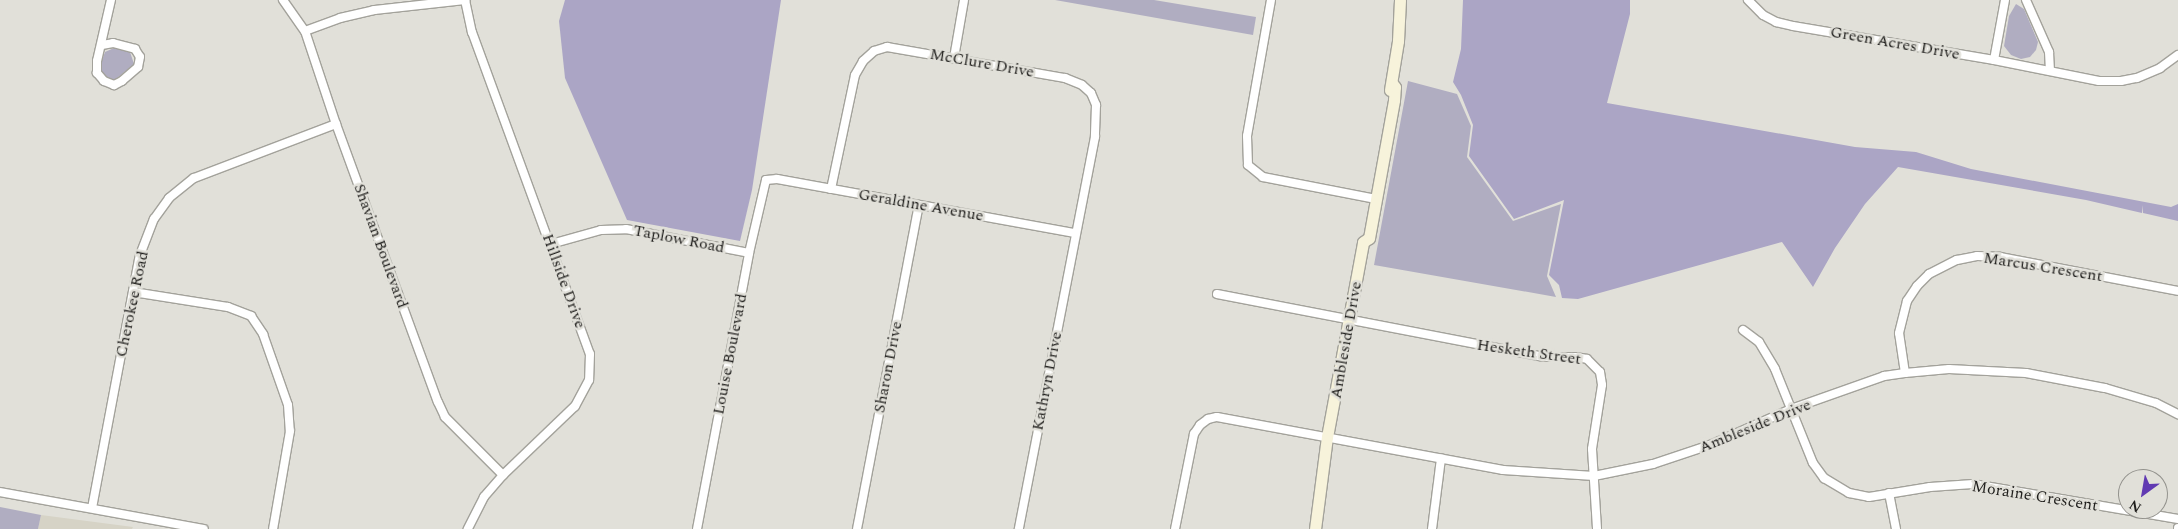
<!DOCTYPE html>
<style>
body{margin:0}
#map{position:relative;width:2178px;height:529px;overflow:hidden;background:#e1e0d9;font-family:Spectral,serif}
div>[style]{position:absolute}
[style*='--x']{left:calc(var(--x)*1px);top:calc(var(--y)*1px);width:calc(var(--w)*1px);rotate:calc(var(--a)*1deg)}
.built>*{inset:0;background:#d6d3c6}
.green>*{inset:0;background:#b0adc1}
.forest>*{inset:0;background:#aba5c5}
.roads{filter:drop-shadow(1px 0 #a3a29b) drop-shadow(-1px 0 #a3a29b) drop-shadow(0 1px #a3a29b) drop-shadow(0 -1px #a3a29b)}
.street>*{height:8px;margin:-4px;padding:0 4px;transform-origin:4px;border-radius:4px;background:#fff}
.secondary>*{height:11px;margin:-5.5px;padding:0 5.5px;transform-origin:5.5px;border-radius:5.5px;background:#f7f3db}
span{translate:-50% -50%;white-space:nowrap;text-align:center;line-height:1.15;-webkit-text-stroke:5px #e1e0d9;paint-order:stroke}
.street-label{font-size:16px;color:#1f1e1c}
.north{position:absolute;left:2118px;top:469px;width:50px;height:50px;box-sizing:border-box;background:#e1e0d9;border:1px solid #93928d;border-radius:50%;rotate:212deg;font-size:14px;font-weight:700;line-height:20px;text-align:center;color:#1f1e1c}
.north::after{content:'';display:block;margin:auto;width:18px;height:22px;background:#613ab2;clip-path:polygon(50% 0,100% 100%,50% 72%,0 100%)}
</style>
<div id="map">
<div class="built">
<div style="clip-path:polygon(41px 515px,133px 527px,132px 529px,38px 529px)"></div>
</div>
<div class="green">
<div style="clip-path:polygon(1055px 0,1154px 0,1256px 17px,1253px 35px)"></div>
<div style="clip-path:polygon(2016px 4px,2024px 9px,2038px 42px,2036px 50px,2030px 57px,2021px 59px,2011px 55px,2004px 46px,2009px 16px)"></div>
<div style="clip-path:polygon(114px 48px,130px 52px,134px 64px,116px 79px,108px 79px,102px 73px,102px 60px,105px 52px)"></div>
<div style="clip-path:polygon(1408px 81px,1457px 94px,1471px 126px,1467px 157px,1513px 221px,1561px 204px,1547px 276px,1556px 297px,1374px 265px)"></div>
<div style="clip-path:polygon(0 507px,41px 515px,38px 529px,0 529px)"></div>
</div>
<div class="forest">
<div style="clip-path:polygon(565px 0,781px 0,752px 190px,740px 241px,627px 220px,565px 78px,559px 21px)"></div>
<div style="clip-path:polygon(1463px 0,1630px 0,1630px 14px,1607px 103px,1855px 147px,1916px 152px,1971px 169px,2171px 207px,2178px 204px,2178px 221px,2143px 213px,2143px 205px,2142px 213px,2086px 200px,1898px 167px,1865px 204px,1835px 248px,1813px 287px,1782px 242px,1578px 299px,1562px 298px,1559px 285px,1549px 275px,1564px 200px,1514px 219px,1469px 156px,1473px 125px,1461px 95px,1453px 82px,1461px 49px)"></div>
</div>
<div class="roads">
<div class="street">
<div style="--x:283;--y:0;--w:38;--a:55"></div>
<div style="--x:305;--y:31;--w:98;--a:71.6"></div>
<div style="--x:336;--y:124;--w:296;--a:69.9"></div>
<div style="--x:438;--y:402;--w:17;--a:65"></div>
<div style="--x:445;--y:417;--w:82;--a:45"></div>
<div style="--x:465;--y:0;--w:33;--a:78"></div>
<div style="--x:472;--y:32;--w:343;--a:69.9"></div>
<div style="--x:590;--y:354;--w:26;--a:92"></div>
<div style="--x:589;--y:380;--w:30;--a:118"></div>
<div style="--x:575;--y:406;--w:100;--a:136.2"></div>
<div style="--x:503;--y:475;--w:29;--a:131"></div>
<div style="--x:484;--y:497;--w:36;--a:117"></div>
<div style="--x:1271;--y:0;--w:138;--a:100"></div>
<div style="--x:1247;--y:136;--w:29;--a:88"></div>
<div style="--x:1248;--y:165;--w:19;--a:39"></div>
<div style="--x:1263;--y:177;--w:115;--a:11"></div>
<div style="--x:1748;--y:0;--w:21;--a:45"></div>
<div style="--x:1763;--y:15;--w:15;--a:28"></div>
<div style="--x:1776;--y:22;--w:17;--a:13"></div>
<div style="--x:1793;--y:26;--w:204;--a:9.6"></div>
<div style="--x:1994;--y:60;--w:107;--a:11.3"></div>
<div style="--x:2099;--y:81;--w:22;--a:0"></div>
<div style="--x:2121;--y:81;--w:16;--a:-11"></div>
<div style="--x:2137;--y:78;--w:25;--a:-23"></div>
<div style="--x:2160;--y:68;--w:22;--a:-36"></div>
<div style="--x:2026;--y:0;--w:57;--a:66.1"></div>
<div style="--x:2049;--y:52;--w:19;--a:87"></div>
<div style="--x:305;--y:31;--w:37;--a:-20"></div>
<div style="--x:340;--y:18;--w:35;--a:-13"></div>
<div style="--x:374;--y:10;--w:92;--a:-6.3"></div>
<div style="--x:102;--y:45;--w:11;--a:-10"></div>
<div style="--x:113;--y:43;--w:23;--a:15"></div>
<div style="--x:135;--y:49;--w:9;--a:58"></div>
<div style="--x:140;--y:57;--w:10;--a:101"></div>
<div style="--x:138;--y:67;--w:21;--a:139"></div>
<div style="--x:122;--y:81;--w:9;--a:153"></div>
<div style="--x:114;--y:85;--w:11;--a:-158"></div>
<div style="--x:104;--y:81;--w:11;--a:-131"></div>
<div style="--x:97;--y:73;--w:12;--a:-90"></div>
<div style="--x:97;--y:61;--w:63;--a:-77.1"></div>
<div style="--x:954;--y:58;--w:59;--a:-80.2"></div>
<div style="--x:1994;--y:60;--w:61;--a:-79.6"></div>
<div style="--x:831;--y:189;--w:116;--a:-78.1"></div>
<div style="--x:855;--y:75;--w:16;--a:-60"></div>
<div style="--x:863;--y:61;--w:15;--a:-42"></div>
<div style="--x:874;--y:51;--w:14;--a:-17"></div>
<div style="--x:887;--y:47;--w:181;--a:9.9"></div>
<div style="--x:1065;--y:78;--w:18;--a:22"></div>
<div style="--x:1082;--y:85;--w:12;--a:42"></div>
<div style="--x:1091;--y:93;--w:13;--a:67"></div>
<div style="--x:1096;--y:105;--w:32;--a:92"></div>
<div style="--x:1095;--y:137;--w:399;--a:101"></div>
<div style="--x:551;--y:244;--w:52;--a:-15.6"></div>
<div style="--x:601;--y:230;--w:25;--a:-2"></div>
<div style="--x:626;--y:229;--w:125;--a:11"></div>
<div style="--x:133;--y:292;--w:96;--a:9"></div>
<div style="--x:228;--y:307;--w:25;--a:21"></div>
<div style="--x:251;--y:316;--w:22;--a:56"></div>
<div style="--x:263;--y:334;--w:75;--a:70.6"></div>
<div style="--x:288;--y:405;--w:26;--a:86"></div>
<div style="--x:290;--y:431;--w:99;--a:99.8"></div>
<div style="--x:1217;--y:294;--w:333;--a:10.9"></div>
<div style="--x:1544;--y:357;--w:32;--a:0"></div>
<div style="--x:1576;--y:357;--w:11;--a:10"></div>
<div style="--x:1587;--y:359;--w:18;--a:45"></div>
<div style="--x:1600;--y:372;--w:13;--a:81"></div>
<div style="--x:1602;--y:385;--w:65;--a:98.9"></div>
<div style="--x:1592;--y:449;--w:80;--a:86.4"></div>
<div style="--x:1743;--y:330;--w:20;--a:37"></div>
<div style="--x:1759;--y:342;--w:31;--a:59"></div>
<div style="--x:1775;--y:369;--w:101;--a:68"></div>
<div style="--x:1813;--y:463;--w:19;--a:54"></div>
<div style="--x:1824;--y:478;--w:29;--a:31"></div>
<div style="--x:1849;--y:493;--w:20;--a:11"></div>
<div style="--x:1869;--y:497;--w:62;--a:-9.3"></div>
<div style="--x:1930;--y:487;--w:43;--a:-4"></div>
<div style="--x:1973;--y:484;--w:208;--a:9.7"></div>
<div style="--x:1905;--y:373;--w:40;--a:-98.5"></div>
<div style="--x:1899;--y:333;--w:33;--a:-76"></div>
<div style="--x:1907;--y:301;--w:18;--a:-56"></div>
<div style="--x:1917;--y:286;--w:17;--a:-45"></div>
<div style="--x:1929;--y:274;--w:31;--a:-27"></div>
<div style="--x:1957;--y:260;--w:20;--a:-11"></div>
<div style="--x:1977;--y:256;--w:23;--a:2"></div>
<div style="--x:2000;--y:257;--w:181;--a:10.8"></div>
<div style="--x:0;--y:492;--w:207;--a:10.3"></div>
<div style="--x:1889;--y:493;--w:37;--a:79"></div>
<div style="--x:92;--y:508;--w:258;--a:-79.3"></div>
<div style="--x:140;--y:255;--w:39;--a:-69"></div>
<div style="--x:154;--y:219;--w:26;--a:-54"></div>
<div style="--x:169;--y:198;--w:32;--a:-39"></div>
<div style="--x:194;--y:178;--w:152;--a:-20.8"></div>
<div style="--x:697;--y:529;--w:281;--a:-79.3"></div>
<div style="--x:749;--y:253;--w:75;--a:-76.9"></div>
<div style="--x:766;--y:180;--w:11;--a:-5"></div>
<div style="--x:777;--y:179;--w:303;--a:10.3"></div>
<div style="--x:857;--y:529;--w:330;--a:-79.2"></div>
<div style="--x:1175;--y:529;--w:97;--a:-78.7"></div>
<div style="--x:1194;--y:434;--w:11;--a:-56"></div>
<div style="--x:1200;--y:425;--w:10;--a:-37"></div>
<div style="--x:1208;--y:419;--w:9;--a:-13"></div>
<div style="--x:1217;--y:417;--w:291;--a:10.5"></div>
<div style="--x:1503;--y:470;--w:91;--a:3.8"></div>
<div style="--x:1594;--y:476;--w:60;--a:-11.5"></div>
<div style="--x:1653;--y:464;--w:60;--a:-18.4"></div>
<div style="--x:1710;--y:445;--w:89;--a:-24"></div>
<div style="--x:1791;--y:409;--w:99;--a:-19.5"></div>
<div style="--x:1884;--y:376;--w:21;--a:-8"></div>
<div style="--x:1905;--y:373;--w:44;--a:-5.2"></div>
<div style="--x:1949;--y:369;--w:77;--a:3"></div>
<div style="--x:2026;--y:373;--w:80;--a:10.8"></div>
<div style="--x:2105;--y:388;--w:53;--a:16.4"></div>
<div style="--x:2156;--y:403;--w:25;--a:27"></div>
<div style="--x:1432;--y:529;--w:71;--a:-82.7"></div>
<div style="--x:2178;--y:529;--w:1;--a:-90"></div>
</div>
<div class="secondary">
<div style="--x:1390;--y:90;--w:50;--a:-80.7"></div>
<div style="--x:1398;--y:41;--w:41;--a:-87.2"></div>
<div style="--x:1315;--y:529;--w:93;--a:-82.6"></div>
<div style="--x:1327;--y:437;--w:198;--a:-79.5"></div>
<div style="--x:1363;--y:242;--w:7;--a:-34"></div>
<div style="--x:1369;--y:238;--w:140;--a:-79.7"></div>
<div style="--x:1394;--y:100;--w:13;--a:-86"></div>
<div style="--x:1395;--y:87;--w:5;--a:-127"></div>
</div>
</div>
<div class="street-label">
<span style="left:1895px;top:43px;rotate:10deg">Green Acres Drive</span>
<span style="left:982px;top:63px;rotate:10deg">McClure Drive</span>
<span style="left:921px;top:205px;rotate:10deg">Geraldine Avenue</span>
<span style="left:679px;top:239px;rotate:11deg">Taplow Road</span>
<span style="left:381px;top:246px;rotate:70deg">Shavian Boulevard</span>
<span style="left:2043px;top:267px;rotate:9deg">Marcus Crescent</span>
<span style="left:564px;top:281px;rotate:70deg">Hillside Drive</span>
<span style="left:132px;top:304px;rotate:-78deg">Cherokee Road</span>
<span style="left:1346px;top:340px;rotate:-80deg">Ambleside Drive</span>
<span style="left:1529px;top:352px;rotate:8deg">Hesketh Street</span>
<span style="left:730px;top:354px;rotate:-79deg">Louise Boulevard</span>
<span style="left:888px;top:367px;rotate:-79deg">Sharon Drive</span>
<span style="left:1047px;top:381px;rotate:-79deg">Kathryn Drive</span>
<span style="left:1755px;top:426px;rotate:-22deg">Ambleside Drive</span>
<span style="left:2035px;top:496px;rotate:9deg">Moraine Crescent</span>
</div>
<div class="north">N</div>
</div>
